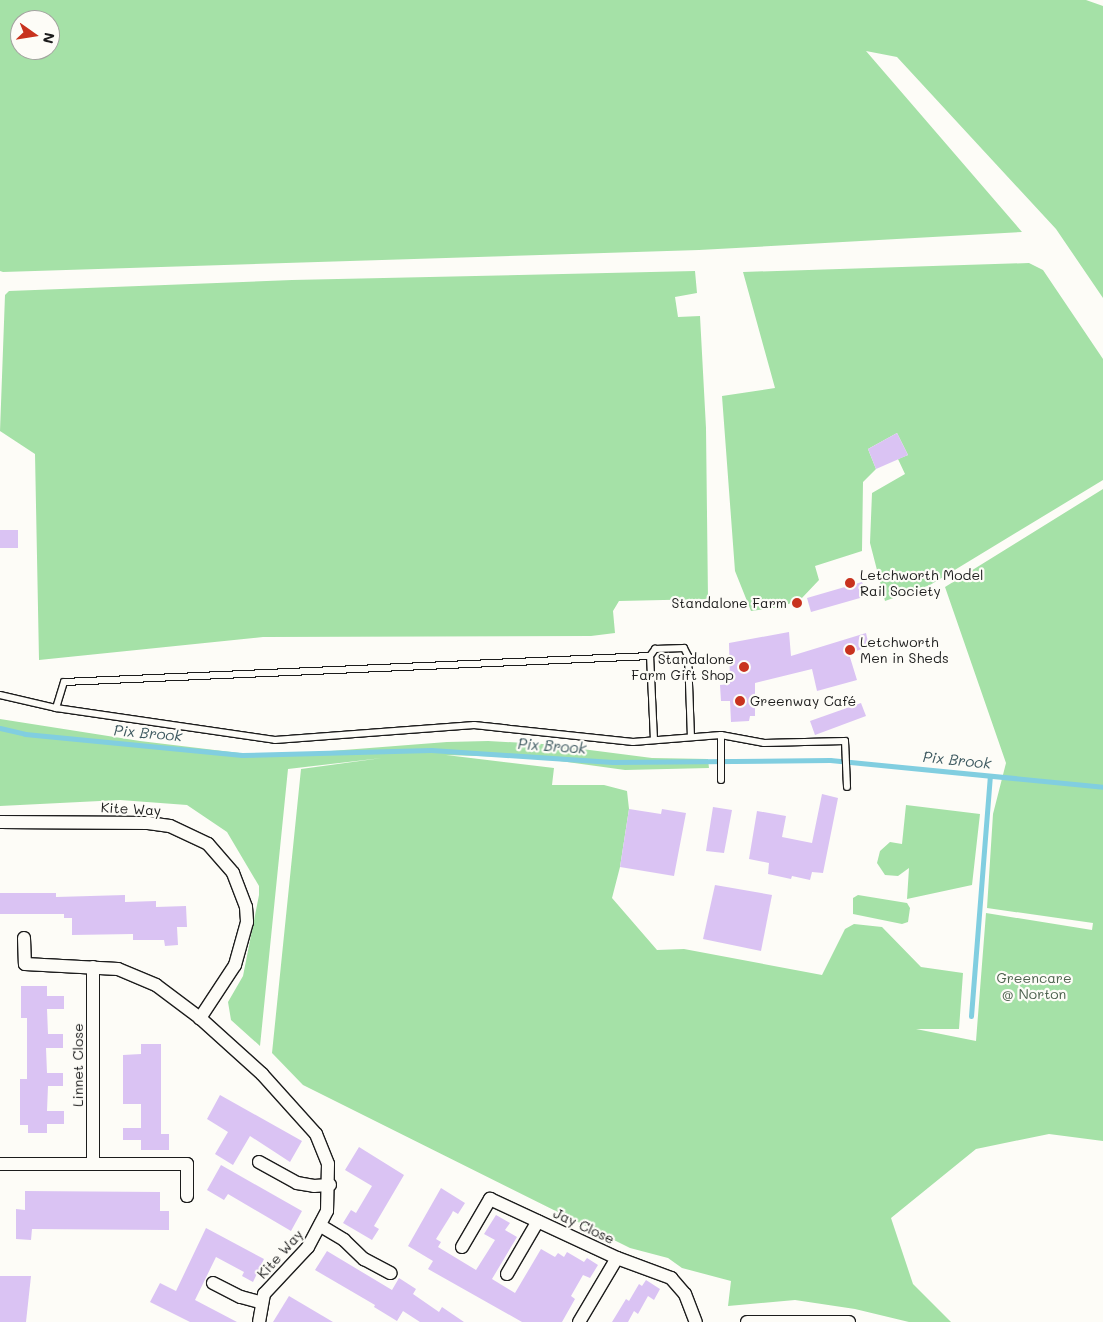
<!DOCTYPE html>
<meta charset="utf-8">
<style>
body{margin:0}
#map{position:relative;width:1103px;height:1322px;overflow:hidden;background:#fdfcf7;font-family:Mali,sans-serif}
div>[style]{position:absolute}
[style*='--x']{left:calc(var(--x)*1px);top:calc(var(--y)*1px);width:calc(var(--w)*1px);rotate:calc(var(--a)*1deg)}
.green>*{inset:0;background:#a5e1a7}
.stream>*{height:5px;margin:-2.5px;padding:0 2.5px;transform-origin:2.5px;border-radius:2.5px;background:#81cee0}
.building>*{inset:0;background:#dac3f3}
.roads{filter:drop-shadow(1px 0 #1c1c1c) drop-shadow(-1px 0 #1c1c1c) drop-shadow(0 1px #1c1c1c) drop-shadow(0 -1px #1c1c1c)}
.service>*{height:6px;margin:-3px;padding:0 3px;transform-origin:3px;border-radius:3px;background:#fdfcf7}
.minor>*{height:12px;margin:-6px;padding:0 6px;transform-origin:6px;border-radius:6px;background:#fdfcf7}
.dots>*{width:14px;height:14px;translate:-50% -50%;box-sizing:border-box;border:2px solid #fdfcf7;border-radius:50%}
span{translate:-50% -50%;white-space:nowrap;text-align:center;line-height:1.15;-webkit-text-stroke:4.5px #fdfcf7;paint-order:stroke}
.poi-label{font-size:14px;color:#1c1c1c}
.left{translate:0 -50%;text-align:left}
.right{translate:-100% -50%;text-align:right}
.street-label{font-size:14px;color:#1c1c1c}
.park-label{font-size:14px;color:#4c614d}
.water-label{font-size:15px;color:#3f5a61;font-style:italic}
.north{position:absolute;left:10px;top:10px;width:50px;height:50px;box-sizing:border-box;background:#fdfcf7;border:1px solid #a3a29f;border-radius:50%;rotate:103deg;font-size:14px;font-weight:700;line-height:20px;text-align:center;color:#1c1c1c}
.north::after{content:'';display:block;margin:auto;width:18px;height:22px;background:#c8321e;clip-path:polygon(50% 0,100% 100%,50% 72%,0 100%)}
</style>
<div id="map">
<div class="green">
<div style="clip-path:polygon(evenodd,0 0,1086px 0,1103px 6px,1103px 298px,1056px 229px,897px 57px,866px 51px,1022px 232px,699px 250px,3px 272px,0 271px,0 0,20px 20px,50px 20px,50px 50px,20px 50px,20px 20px)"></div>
<div style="clip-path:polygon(1029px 263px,1043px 270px,1103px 359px,1103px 480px,930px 585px,885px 601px,870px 543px,872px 493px,905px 474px,898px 459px,908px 455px,897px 433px,868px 449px,876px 469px,863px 482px,862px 551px,815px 566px,819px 580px,801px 599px,781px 607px,751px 611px,735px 571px,722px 396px,775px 388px,743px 272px)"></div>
<div style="clip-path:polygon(695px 271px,697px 293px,675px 297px,678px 317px,700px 316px,706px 428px,708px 599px,619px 601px,613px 611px,615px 633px,591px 636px,263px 637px,39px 660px,35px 454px,0 431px,5px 295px,9px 291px,292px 280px)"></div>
<div style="clip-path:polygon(1103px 489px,1103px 1141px,1049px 1134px,976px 1149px,891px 1218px,913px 1284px,951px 1322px,909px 1322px,855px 1309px,795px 1300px,728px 1306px,731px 1281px,682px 1268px,668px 1258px,630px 1248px,303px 1085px,272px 1053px,301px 769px,382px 758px,288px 769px,260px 1046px,231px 1020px,228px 1002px,243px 976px,259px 895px,259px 886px,227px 832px,187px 805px,120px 800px,0 806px,0 719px,140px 741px,248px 754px,305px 753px,447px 742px,488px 741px,543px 744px,652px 758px,708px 759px,709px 768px,625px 770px,538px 758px,446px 755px,554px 768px,552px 785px,604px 785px,627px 791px,629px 809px,620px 867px,612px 898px,657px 950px,684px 949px,822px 975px,845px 929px,854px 924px,882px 927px,921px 967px,963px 973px,959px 1029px,916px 1029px,976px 1041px,986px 913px,1092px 930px,1093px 923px,987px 908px,993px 814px,1006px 763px,945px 587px)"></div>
<div style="clip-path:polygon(906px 805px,980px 814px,972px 885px,907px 899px,909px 868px,898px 876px,885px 875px,877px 863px,880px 851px,890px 842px,902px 844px)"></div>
<div style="clip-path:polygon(858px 895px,907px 903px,910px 908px,908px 922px,902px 924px,853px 914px,853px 898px)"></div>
</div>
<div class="stream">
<div style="--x:0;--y:728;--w:26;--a:13"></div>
<div style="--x:25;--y:734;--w:218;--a:5.5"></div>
<div style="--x:242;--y:755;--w:189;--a:-1.5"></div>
<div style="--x:431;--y:750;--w:182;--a:3.8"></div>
<div style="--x:613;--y:762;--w:217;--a:-0.5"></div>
<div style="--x:830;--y:760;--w:274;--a:5.6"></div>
<div style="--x:971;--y:1016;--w:240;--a:-85.5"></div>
</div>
<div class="building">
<div style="clip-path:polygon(897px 433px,908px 455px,876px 469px,868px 449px)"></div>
<div style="clip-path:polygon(0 530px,18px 530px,18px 548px,0 548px)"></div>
<div style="clip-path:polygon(862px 582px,867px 596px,811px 612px,807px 598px)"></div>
<div style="clip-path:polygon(789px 632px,791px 656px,866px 633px,869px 646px,849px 654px,857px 680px,817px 691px,812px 669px,755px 683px,755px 716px,750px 716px,749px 721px,731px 722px,730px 701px,721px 701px,720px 685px,730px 684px,729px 643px)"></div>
<div style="clip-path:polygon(861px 703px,866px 716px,815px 735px,810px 721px)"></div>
<div style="clip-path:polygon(822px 794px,838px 798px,823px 873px,812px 872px,810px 880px,792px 876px,791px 879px,768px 874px,769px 863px,749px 859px,757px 811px,786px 816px,782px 837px,812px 843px)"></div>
<div style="clip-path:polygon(713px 807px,732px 810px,724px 853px,706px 851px)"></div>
<div style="clip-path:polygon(629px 809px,661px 814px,662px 809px,686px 813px,674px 876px,620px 867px)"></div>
<div style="clip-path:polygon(715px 885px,772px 895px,761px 951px,703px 939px)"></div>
<div style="clip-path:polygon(0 893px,56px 893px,56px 897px,125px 895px,125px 902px,156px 901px,156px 907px,186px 906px,187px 927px,177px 927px,178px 945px,165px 946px,164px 940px,133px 940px,133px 934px,72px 935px,72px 918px,64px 918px,64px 914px,0 914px)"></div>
<div style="clip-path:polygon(21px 986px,47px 986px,47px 996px,64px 996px,64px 1009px,47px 1009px,48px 1034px,63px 1034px,63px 1048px,46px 1048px,47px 1073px,63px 1073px,63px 1086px,48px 1086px,47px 1111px,64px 1111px,64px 1124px,47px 1124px,47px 1133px,28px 1133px,28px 1125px,20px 1125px,20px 1079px,27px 1079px,27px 1018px,21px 1018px)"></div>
<div style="clip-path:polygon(141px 1044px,161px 1044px,161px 1134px,169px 1134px,169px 1150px,141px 1150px,141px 1140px,123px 1140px,123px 1128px,141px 1128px,141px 1104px,123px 1104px,123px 1055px,141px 1054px)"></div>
<div style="clip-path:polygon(220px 1095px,302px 1141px,290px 1162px,250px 1136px,233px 1165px,215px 1154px,228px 1132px,207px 1119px)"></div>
<div style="clip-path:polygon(359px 1147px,404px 1175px,374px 1226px,379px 1229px,372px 1240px,343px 1223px,351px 1210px,356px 1213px,372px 1186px,345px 1170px)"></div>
<div style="clip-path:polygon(221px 1165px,302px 1211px,291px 1231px,228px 1194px,224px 1200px,207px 1190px)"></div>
<div style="clip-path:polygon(441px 1188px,465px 1203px,458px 1214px,453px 1211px,451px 1215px,436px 1239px,441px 1242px,438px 1247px,476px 1270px,495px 1240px,484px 1234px,496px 1215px,510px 1223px,505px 1230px,517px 1237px,492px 1279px,515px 1293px,541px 1249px,555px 1257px,558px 1253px,564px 1257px,567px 1252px,584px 1262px,587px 1258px,598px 1265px,590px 1278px,583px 1275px,571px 1296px,575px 1299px,562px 1322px,522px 1322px,428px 1269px,433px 1261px,408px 1246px)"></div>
<div style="clip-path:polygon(25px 1191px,160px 1192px,160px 1211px,169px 1211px,169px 1230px,32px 1229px,31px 1240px,16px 1239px,16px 1209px,25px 1210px)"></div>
<div style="clip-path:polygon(206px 1228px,264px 1259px,253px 1282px,242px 1276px,244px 1272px,216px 1257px,195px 1300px,237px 1322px,190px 1322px,150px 1302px,160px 1283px,176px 1291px)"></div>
<div style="clip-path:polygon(327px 1251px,392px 1290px,399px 1278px,416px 1289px,413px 1294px,439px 1312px,442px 1307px,464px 1322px,420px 1322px,403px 1311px,397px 1321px,374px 1307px,375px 1305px,315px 1270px)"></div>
<div style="clip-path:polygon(0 1276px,31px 1276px,26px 1322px,0 1322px)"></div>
<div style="clip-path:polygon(646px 1280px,660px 1289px,654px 1300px,648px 1296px,638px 1314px,634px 1311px,628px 1322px,612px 1322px,626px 1299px,629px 1301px,639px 1284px,642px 1286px)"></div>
<div style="clip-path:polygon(289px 1296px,333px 1322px,273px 1322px)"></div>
</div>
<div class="roads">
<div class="service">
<div style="--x:0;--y:695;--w:57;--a:13.1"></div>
<div style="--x:56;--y:708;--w:221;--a:8.3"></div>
<div style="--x:275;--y:740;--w:200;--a:-4.3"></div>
<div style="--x:474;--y:725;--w:160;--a:6.1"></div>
<div style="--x:633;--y:742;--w:88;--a:-4.5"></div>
<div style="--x:721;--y:735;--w:44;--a:10.5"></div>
<div style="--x:764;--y:743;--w:81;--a:-1.4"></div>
<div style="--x:845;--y:741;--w:46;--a:87.5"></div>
<div style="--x:56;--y:708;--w:27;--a:-73"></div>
<div style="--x:64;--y:682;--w:587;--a:-2.54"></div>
<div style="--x:654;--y:740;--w:84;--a:-92.7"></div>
<div style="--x:650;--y:656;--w:9;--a:-54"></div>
<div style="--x:655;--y:649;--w:29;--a:-2"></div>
<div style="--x:684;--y:648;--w:9;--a:63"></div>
<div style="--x:688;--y:656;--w:81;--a:87.9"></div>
<div style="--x:721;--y:780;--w:45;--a:-90"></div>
</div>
<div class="minor">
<div style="--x:0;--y:822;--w:148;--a:0.4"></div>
<div style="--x:148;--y:823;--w:22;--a:8"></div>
<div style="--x:170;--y:826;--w:42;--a:25.3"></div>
<div style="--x:208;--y:844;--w:38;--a:49"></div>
<div style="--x:233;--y:873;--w:36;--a:69"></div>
<div style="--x:246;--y:907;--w:15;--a:86"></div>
<div style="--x:247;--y:922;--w:45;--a:105.6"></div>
<div style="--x:235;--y:965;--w:64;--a:123.4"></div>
<div style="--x:24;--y:938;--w:26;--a:88"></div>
<div style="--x:25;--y:964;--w:93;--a:3.1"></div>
<div style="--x:118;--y:969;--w:41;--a:22.8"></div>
<div style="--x:156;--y:985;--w:55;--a:36.9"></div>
<div style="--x:200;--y:1018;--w:84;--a:42.1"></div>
<div style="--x:262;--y:1074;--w:81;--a:48"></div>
<div style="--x:316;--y:1134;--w:32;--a:68"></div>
<div style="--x:328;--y:1164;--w:47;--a:91.2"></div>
<div style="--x:327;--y:1211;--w:41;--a:117.8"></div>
<div style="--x:308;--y:1247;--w:64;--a:133.1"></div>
<div style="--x:264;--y:1294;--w:28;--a:100"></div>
<div style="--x:93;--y:967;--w:195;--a:90"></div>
<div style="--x:259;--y:1162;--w:43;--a:28.9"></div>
<div style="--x:297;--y:1183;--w:17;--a:10"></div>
<div style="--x:314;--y:1186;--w:16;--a:-4"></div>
<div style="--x:0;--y:1164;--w:187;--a:0"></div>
<div style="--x:187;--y:1164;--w:32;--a:90"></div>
<div style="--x:321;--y:1226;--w:27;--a:31"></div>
<div style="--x:344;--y:1240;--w:28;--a:44"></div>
<div style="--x:364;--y:1259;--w:30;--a:28"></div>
<div style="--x:462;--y:1247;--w:56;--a:-59.7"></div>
<div style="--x:490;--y:1199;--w:140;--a:24.9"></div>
<div style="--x:617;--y:1258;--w:58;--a:20.3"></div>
<div style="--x:671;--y:1278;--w:21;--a:49"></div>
<div style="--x:685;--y:1294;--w:30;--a:69"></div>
<div style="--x:507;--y:1274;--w:61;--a:-59.7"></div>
<div style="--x:213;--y:1283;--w:31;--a:27"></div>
<div style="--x:241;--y:1297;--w:20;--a:15"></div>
<div style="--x:579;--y:1322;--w:74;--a:-59.3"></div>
<div style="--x:747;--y:1322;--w:102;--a:0"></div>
</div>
</div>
<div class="dots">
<div style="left:850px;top:583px;background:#c8321e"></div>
<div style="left:797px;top:603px;background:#c8321e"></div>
<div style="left:850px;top:650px;background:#c8321e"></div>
<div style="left:744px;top:667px;background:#c8321e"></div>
<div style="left:740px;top:701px;background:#c8321e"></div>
</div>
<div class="poi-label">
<span class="left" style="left:860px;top:583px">Letchworth Model<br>Rail Society</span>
<span class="right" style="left:787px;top:603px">Standalone Farm</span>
<span class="left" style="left:860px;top:650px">Letchworth<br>Men in Sheds</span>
<span class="right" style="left:734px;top:667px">Standalone<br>Farm Gift Shop</span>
<span class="left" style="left:750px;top:701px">Greenway Café</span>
</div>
<div class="street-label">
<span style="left:131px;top:809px;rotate:3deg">Kite Way</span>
<span style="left:78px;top:1065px;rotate:-90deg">Linnet Close</span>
<span style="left:584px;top:1226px;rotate:25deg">Jay Close</span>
<span style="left:280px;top:1254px;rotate:-48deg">Kite Way</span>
</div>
<div class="park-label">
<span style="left:1034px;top:986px">Greencare<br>@ Norton</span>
</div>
<div class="water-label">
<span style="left:148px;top:733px;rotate:5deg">Pix Brook</span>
<span style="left:552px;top:746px;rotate:4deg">Pix Brook</span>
<span style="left:957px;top:760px;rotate:6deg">Pix Brook</span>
</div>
<div class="north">N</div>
</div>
